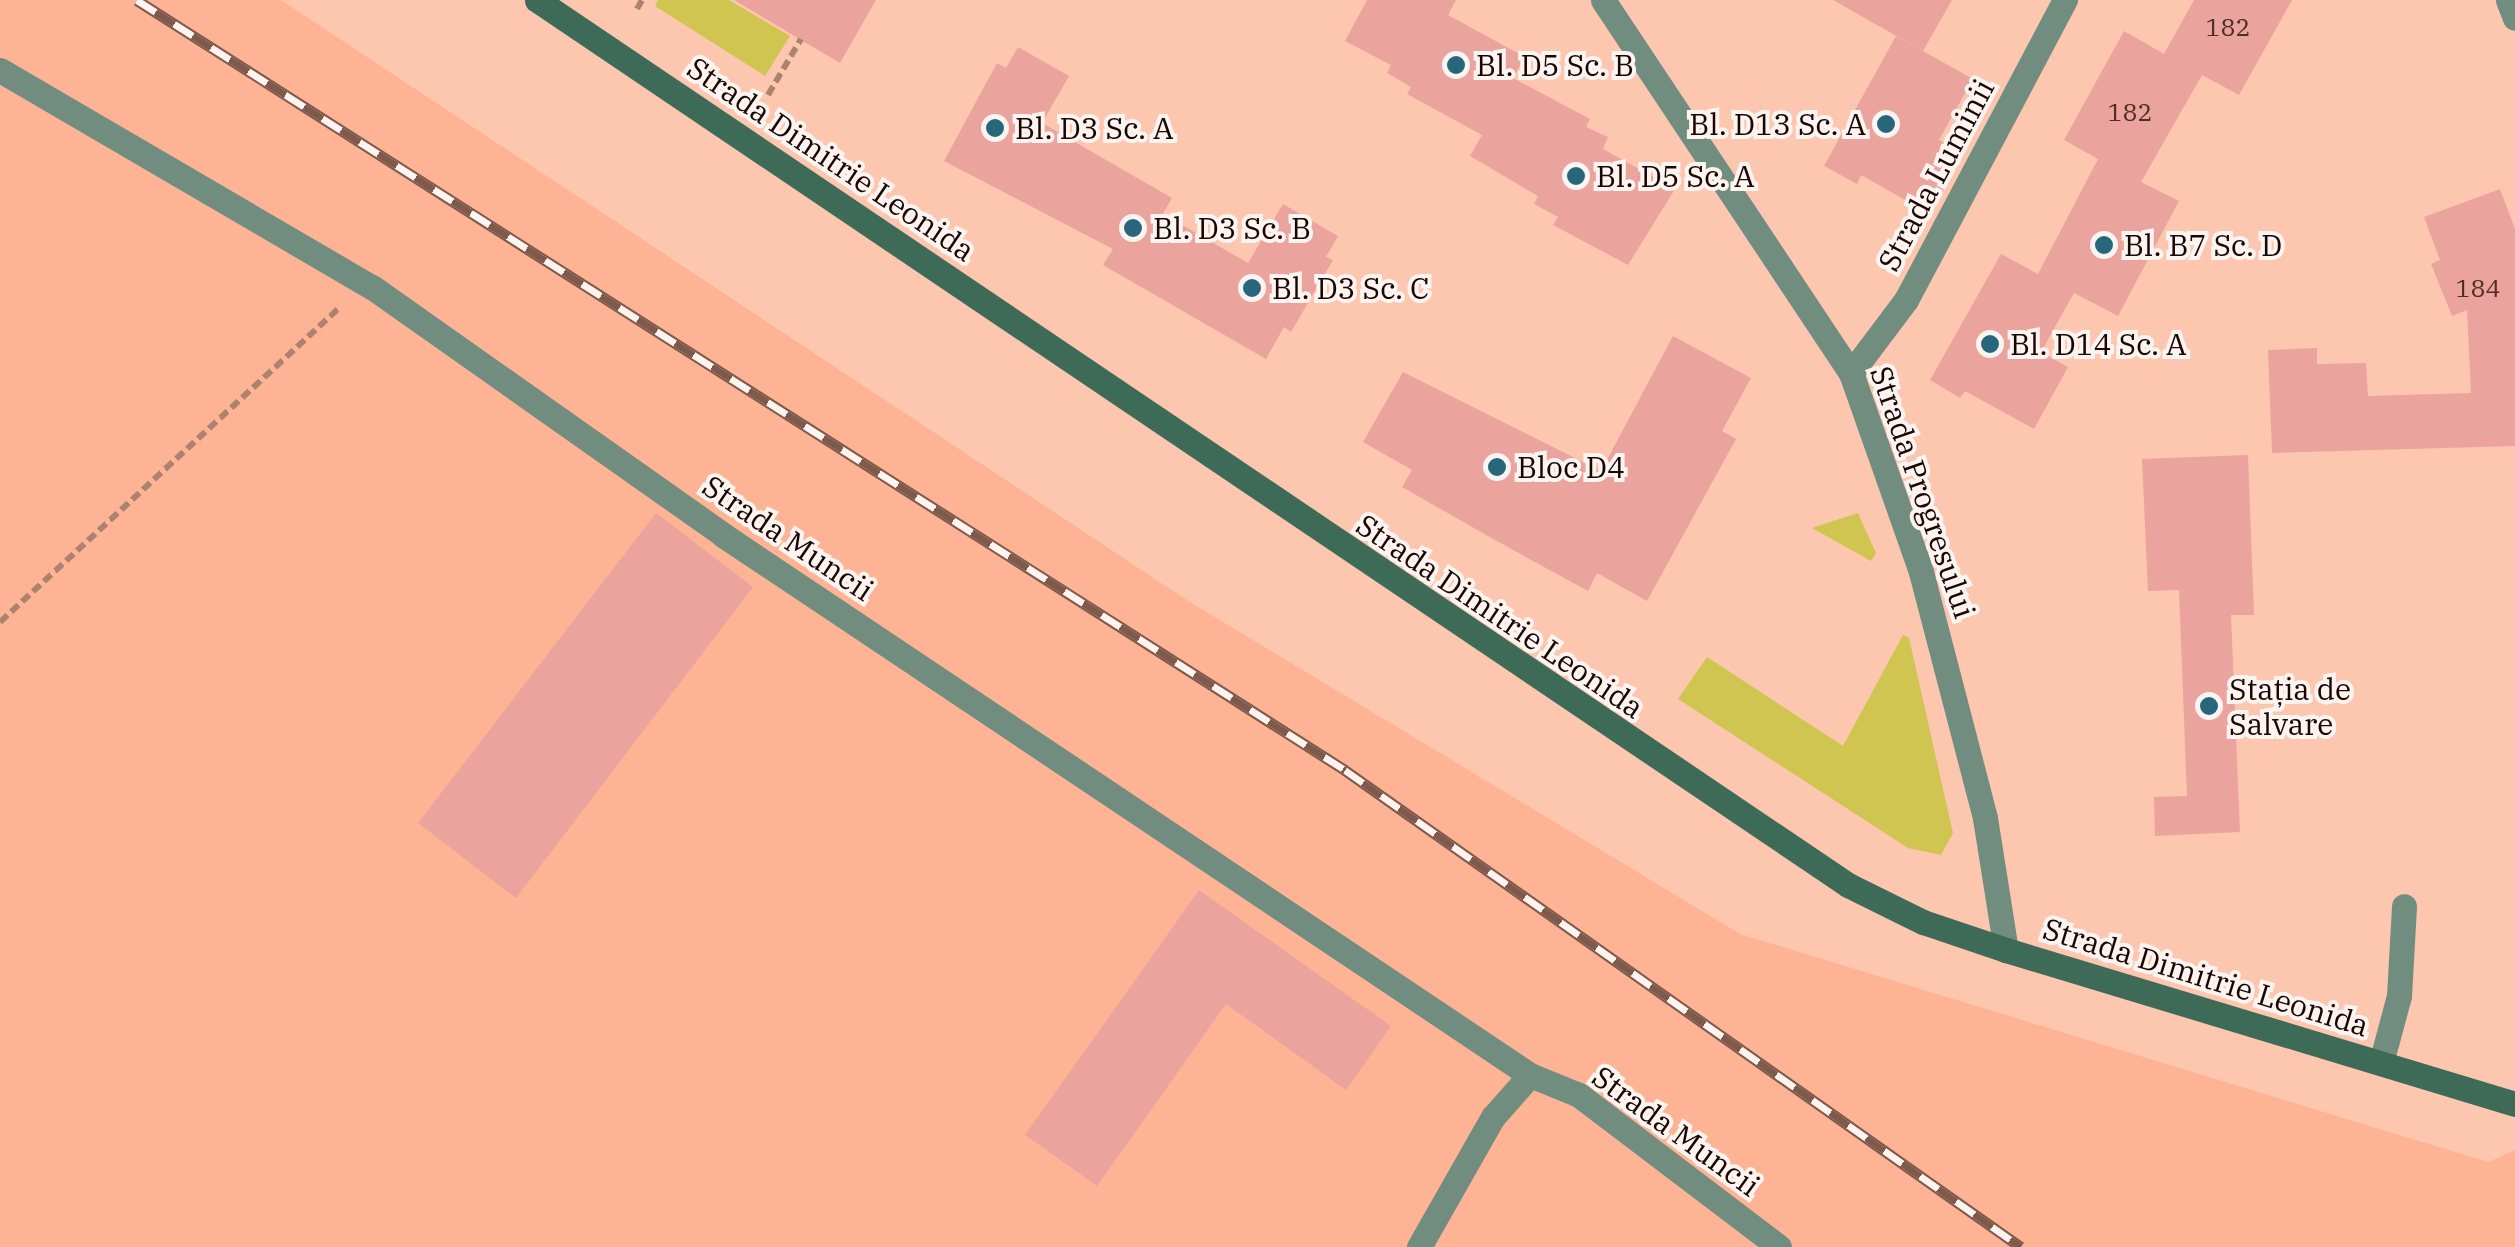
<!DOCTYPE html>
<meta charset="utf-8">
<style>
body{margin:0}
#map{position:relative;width:2515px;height:1247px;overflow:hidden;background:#fdc7af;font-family:"IBM Plex Serif",serif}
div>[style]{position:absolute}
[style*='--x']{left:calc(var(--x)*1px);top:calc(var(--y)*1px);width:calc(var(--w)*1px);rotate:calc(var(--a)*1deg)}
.built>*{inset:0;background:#feb494}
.green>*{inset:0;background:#cfc550}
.building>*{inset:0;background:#eba39d}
.path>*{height:6px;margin-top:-3px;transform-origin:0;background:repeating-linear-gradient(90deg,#ac8271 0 10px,transparent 0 15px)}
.service>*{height:25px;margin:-12.5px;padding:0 12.5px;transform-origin:12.5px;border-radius:12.5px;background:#708d7f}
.minor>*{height:25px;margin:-12.5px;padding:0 12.5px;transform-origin:12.5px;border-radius:12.5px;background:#708d7f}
.tertiary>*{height:25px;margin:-12.5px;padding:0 12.5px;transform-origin:12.5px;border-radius:12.5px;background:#708d7f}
.secondary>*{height:25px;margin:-12.5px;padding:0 12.5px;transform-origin:12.5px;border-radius:12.5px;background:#3e6b57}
.rail>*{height:11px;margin-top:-5.5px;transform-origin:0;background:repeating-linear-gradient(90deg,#fbf4f1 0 22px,#7e5a4d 0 44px);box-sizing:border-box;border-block:2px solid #7e5a4d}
.dots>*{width:28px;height:28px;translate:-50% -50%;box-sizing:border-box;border:5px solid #fbf4f1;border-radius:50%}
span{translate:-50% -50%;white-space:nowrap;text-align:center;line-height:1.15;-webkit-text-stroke:8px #fbf4f1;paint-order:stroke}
.number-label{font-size:25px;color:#4e2c27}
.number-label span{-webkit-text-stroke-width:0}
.poi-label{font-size:30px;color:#1a0500}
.left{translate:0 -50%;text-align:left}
.right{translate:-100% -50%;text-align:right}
.street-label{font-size:30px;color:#1a0500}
</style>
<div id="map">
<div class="built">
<div style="clip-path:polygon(0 0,281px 0,1190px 602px,1740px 934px,2488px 1162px,2515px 1150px,2515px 1247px,0 1247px)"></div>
</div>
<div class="green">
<div style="clip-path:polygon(658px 0,729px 0,790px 36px,765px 76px,655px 6px)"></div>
<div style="clip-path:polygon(1858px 513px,1876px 553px,1871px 561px,1812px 528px)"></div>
<div style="clip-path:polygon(1903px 635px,1909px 638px,1953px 833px,1941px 855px,1908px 848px,1678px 699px,1707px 657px,1843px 746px)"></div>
</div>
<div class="building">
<div style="clip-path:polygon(734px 0,876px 0,840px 63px)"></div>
<div style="clip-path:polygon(1367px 0,1456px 0,1448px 15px,1525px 57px,1513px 78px,1590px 119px,1586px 127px,1608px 137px,1603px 149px,1675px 189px,1628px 265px,1553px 225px,1558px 217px,1534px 204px,1538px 196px,1470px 156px,1482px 135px,1407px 94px,1411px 87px,1387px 73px,1391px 65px,1345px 41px)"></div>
<div style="clip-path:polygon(1833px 0,1952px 0,1923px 51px)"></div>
<div style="clip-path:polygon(2194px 0,2292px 0,2239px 95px,2202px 75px,2141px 182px,2179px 201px,2118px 316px,2074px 293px,2041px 352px,2068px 367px,2034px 429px,1965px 391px,1960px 398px,1930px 380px,2001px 254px,2038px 274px,2098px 159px,2064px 140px,2124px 31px,2164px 54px)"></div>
<div style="clip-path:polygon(1896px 36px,1973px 79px,1939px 140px,1964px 153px,1930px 214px,1861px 175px,1857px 184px,1824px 166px)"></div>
<div style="clip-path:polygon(1018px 47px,1069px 76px,1042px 123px,1172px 198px,1163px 214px,1248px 263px,1283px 204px,1338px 236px,1326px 257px,1333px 260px,1291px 332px,1284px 327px,1266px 359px,1103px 265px,1113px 249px,944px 161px,997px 63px,1006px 68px)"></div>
<div style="clip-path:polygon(2500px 189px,2515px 229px,2515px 446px,2272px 453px,2268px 350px,2317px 348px,2317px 364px,2366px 363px,2368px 396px,2471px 393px,2467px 310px,2452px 316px,2431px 264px,2440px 260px,2424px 217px)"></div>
<div style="clip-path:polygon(1673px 336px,1751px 378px,1722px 431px,1736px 439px,1647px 601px,1597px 573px,1588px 591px,1495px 540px,1402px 487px,1412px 470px,1363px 442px,1403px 372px,1601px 471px)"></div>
<div style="clip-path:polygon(2248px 455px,2254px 615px,2231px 615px,2240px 832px,2155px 836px,2154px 797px,2187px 796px,2179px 590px,2148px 591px,2142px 459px)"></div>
<div style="clip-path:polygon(656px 513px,753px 587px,516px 898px,418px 823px)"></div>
<div style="clip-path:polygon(1199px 890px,1391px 1026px,1346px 1090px,1226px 1004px,1097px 1186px,1025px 1135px)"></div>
</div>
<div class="path">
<div style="--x:637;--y:9;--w:10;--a:-61"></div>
<div style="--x:768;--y:95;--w:65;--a:-59.5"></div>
<div style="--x:0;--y:622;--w:463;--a:-42.8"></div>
</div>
<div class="service">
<div style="--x:0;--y:70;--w:431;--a:30.3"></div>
<div style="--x:372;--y:287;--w:430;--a:35.2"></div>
<div style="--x:723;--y:535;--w:971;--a:33.79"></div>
<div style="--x:1851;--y:373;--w:91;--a:-53"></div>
<div style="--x:1906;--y:300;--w:340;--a:-62.1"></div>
<div style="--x:2381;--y:1063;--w:69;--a:-75"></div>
<div style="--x:2399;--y:996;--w:90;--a:-86.8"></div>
</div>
<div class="minor">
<div style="--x:2508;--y:0;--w:19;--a:69"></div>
<div style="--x:1419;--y:1247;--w:150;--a:-60.4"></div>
<div style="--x:1493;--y:1117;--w:56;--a:-48.6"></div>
<div style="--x:1530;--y:1075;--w:53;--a:22.2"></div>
<div style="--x:1579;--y:1095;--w:251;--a:37.2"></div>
</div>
<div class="tertiary">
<div style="--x:1603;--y:0;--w:448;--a:56.4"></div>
<div style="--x:1851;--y:373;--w:211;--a:70.6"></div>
<div style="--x:1921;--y:572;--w:254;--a:75.4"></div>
<div style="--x:1985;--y:818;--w:134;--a:81"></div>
</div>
<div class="secondary">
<div style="--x:537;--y:0;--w:1582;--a:34.02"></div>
<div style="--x:1848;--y:885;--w:84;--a:26.3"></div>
<div style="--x:1923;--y:922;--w:88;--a:18.6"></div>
<div style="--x:2006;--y:950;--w:532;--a:16.83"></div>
</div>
<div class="rail">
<div style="--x:137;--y:0;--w:1433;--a:32.51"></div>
<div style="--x:1345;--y:770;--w:827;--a:35.21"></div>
</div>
<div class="dots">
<div style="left:1456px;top:65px;background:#28667c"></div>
<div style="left:1886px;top:124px;background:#28667c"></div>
<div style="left:995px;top:128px;background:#28667c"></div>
<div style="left:1576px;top:176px;background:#28667c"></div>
<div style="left:1133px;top:228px;background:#28667c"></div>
<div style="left:2104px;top:245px;background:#28667c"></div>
<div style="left:1252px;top:288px;background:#28667c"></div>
<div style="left:1990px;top:344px;background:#28667c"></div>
<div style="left:1497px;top:467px;background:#28667c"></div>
<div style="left:2209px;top:706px;background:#28667c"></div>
</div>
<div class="number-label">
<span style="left:2228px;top:27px">182</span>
<span style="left:2130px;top:112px">182</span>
<span style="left:2478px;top:288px">184</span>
</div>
<div class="poi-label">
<span class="left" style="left:1476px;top:65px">Bl. D5 Sc. B</span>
<span class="right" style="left:1866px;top:124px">Bl. D13 Sc. A</span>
<span class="left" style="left:1015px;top:128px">Bl. D3 Sc. A</span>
<span class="left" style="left:1596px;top:176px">Bl. D5 Sc. A</span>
<span class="left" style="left:1153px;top:228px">Bl. D3 Sc. B</span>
<span class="left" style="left:2124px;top:245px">Bl. B7 Sc. D</span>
<span class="left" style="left:1272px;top:288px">Bl. D3 Sc. C</span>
<span class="left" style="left:2010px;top:344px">Bl. D14 Sc. A</span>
<span class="left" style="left:1517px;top:467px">Bloc D4</span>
<span class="left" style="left:2229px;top:706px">Stația de<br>Salvare</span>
</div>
<div class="street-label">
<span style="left:831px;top:159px;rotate:34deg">Strada Dimitrie Leonida</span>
<span style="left:1936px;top:175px;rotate:-62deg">Strada Luminii</span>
<span style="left:1923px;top:492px;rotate:71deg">Strada Progresului</span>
<span style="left:788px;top:538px;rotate:34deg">Strada Muncii</span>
<span style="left:1500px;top:616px;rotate:34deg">Strada Dimitrie Leonida</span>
<span style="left:2206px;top:977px;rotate:17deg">Strada Dimitrie Leonida</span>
<span style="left:1676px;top:1131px;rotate:36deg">Strada Muncii</span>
</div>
</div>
